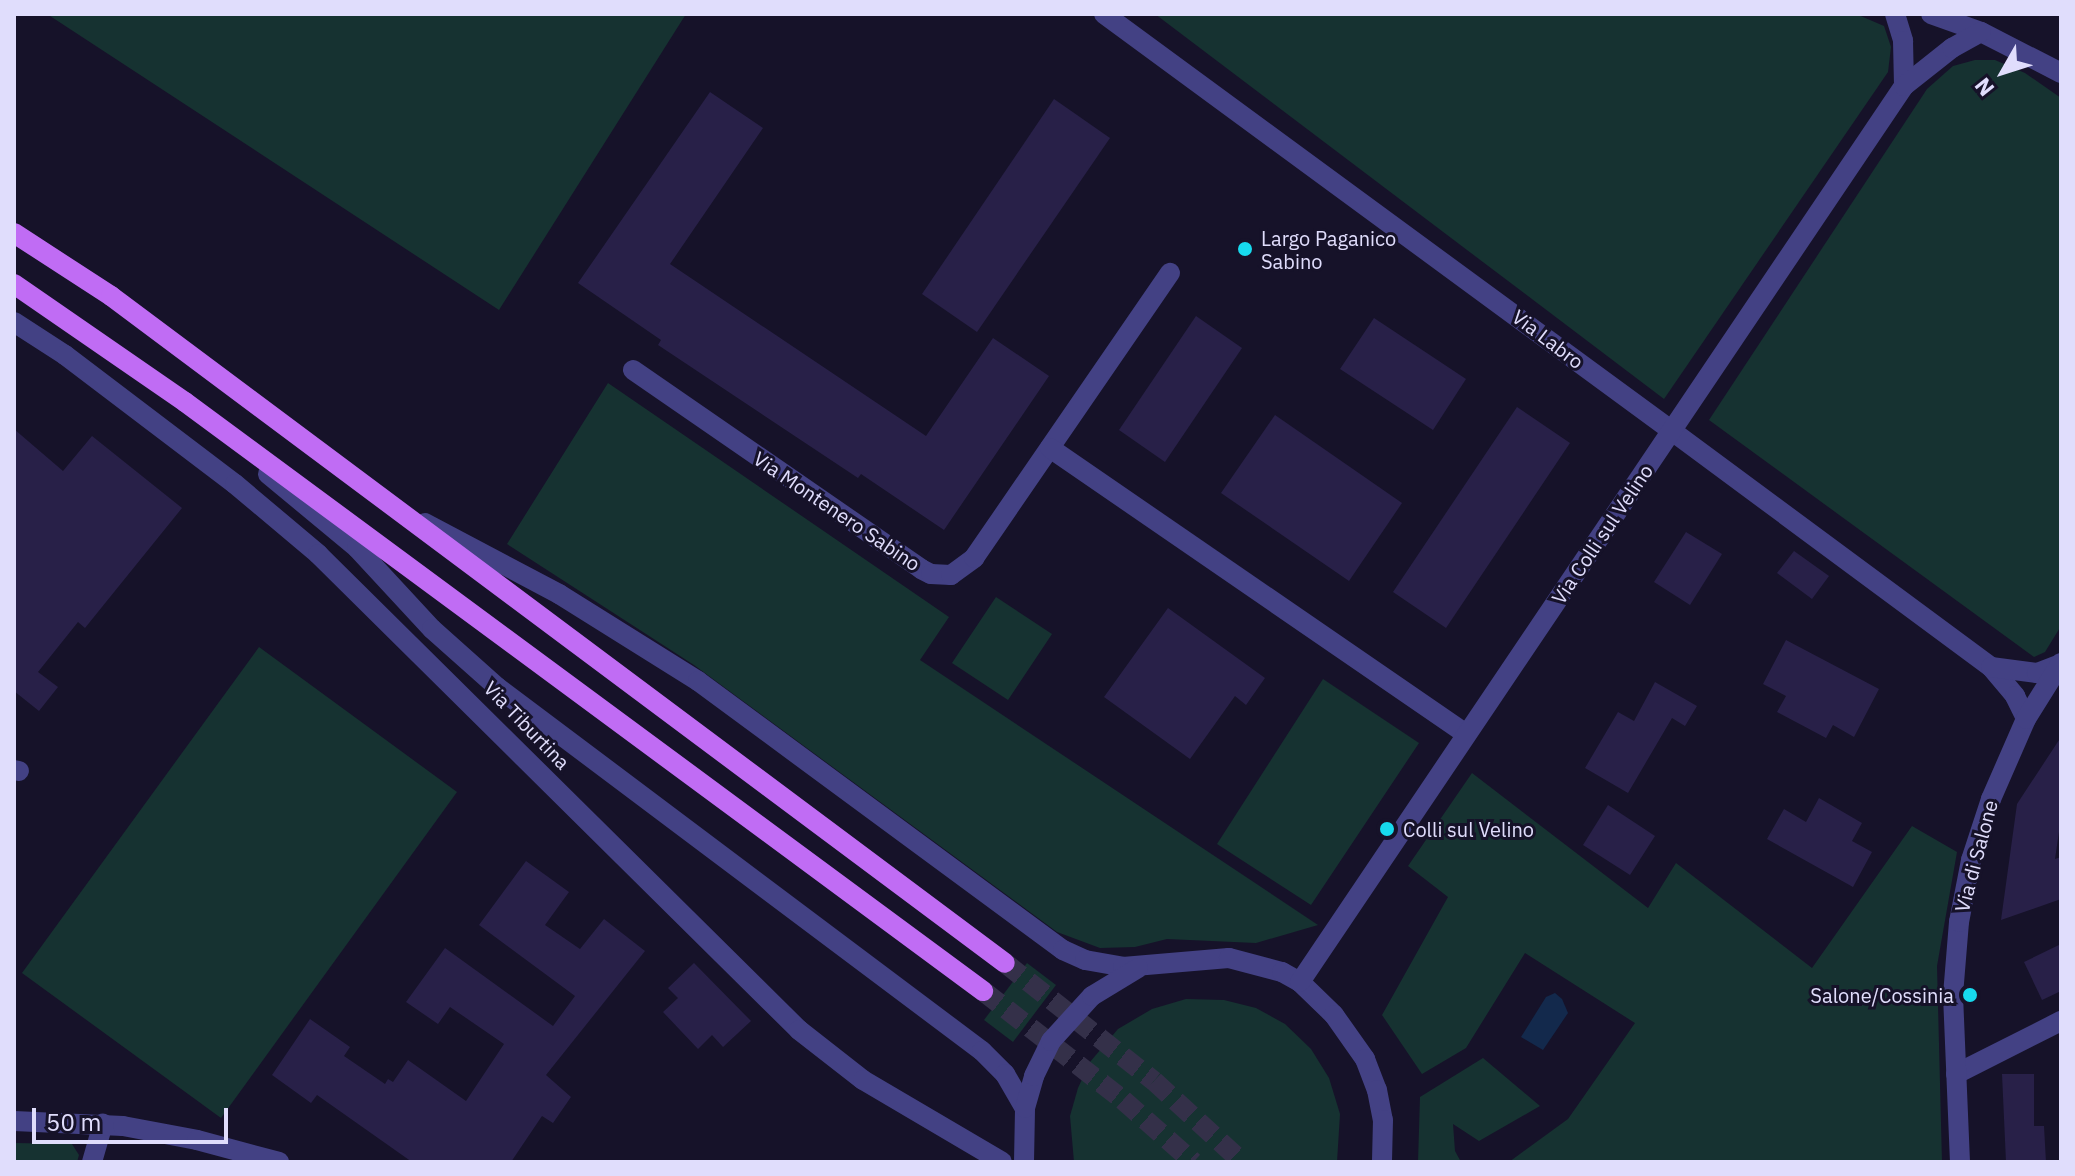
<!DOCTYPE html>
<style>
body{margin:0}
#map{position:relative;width:2075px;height:1176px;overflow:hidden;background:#161229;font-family:"IBM Plex Sans",sans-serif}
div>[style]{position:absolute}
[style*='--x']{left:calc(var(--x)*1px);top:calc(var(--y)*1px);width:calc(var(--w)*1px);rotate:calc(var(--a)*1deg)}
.green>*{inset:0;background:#163231}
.water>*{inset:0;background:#13294c}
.building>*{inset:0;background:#282048}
.primary-tunnel>*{height:20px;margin-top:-10px;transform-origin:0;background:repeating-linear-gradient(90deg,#343049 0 20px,transparent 0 30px)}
.minor>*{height:20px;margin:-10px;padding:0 10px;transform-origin:10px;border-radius:10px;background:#434184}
.tertiary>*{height:20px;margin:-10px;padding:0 10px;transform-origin:10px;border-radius:10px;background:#434184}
.primary>*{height:20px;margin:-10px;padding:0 10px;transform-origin:10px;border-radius:10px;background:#c06cf4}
.dots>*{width:22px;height:22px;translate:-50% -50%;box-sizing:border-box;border:4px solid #161229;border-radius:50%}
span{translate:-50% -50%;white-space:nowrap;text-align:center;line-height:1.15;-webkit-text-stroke:6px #161229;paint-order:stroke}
.poi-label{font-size:20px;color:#e0ddfc}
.left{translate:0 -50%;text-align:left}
.right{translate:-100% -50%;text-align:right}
.street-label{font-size:20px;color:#e0ddfc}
.frame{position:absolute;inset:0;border:16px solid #e0ddfc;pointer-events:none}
.north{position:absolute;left:1963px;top:32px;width:80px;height:80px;-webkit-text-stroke:6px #161229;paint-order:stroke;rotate:231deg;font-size:22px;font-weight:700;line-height:32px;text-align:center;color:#e0ddfc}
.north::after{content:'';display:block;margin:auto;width:28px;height:36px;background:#e0ddfc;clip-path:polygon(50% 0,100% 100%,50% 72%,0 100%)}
.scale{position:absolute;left:32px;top:1108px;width:196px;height:36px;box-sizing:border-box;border:4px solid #e0ddfc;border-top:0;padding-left:10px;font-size:24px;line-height:28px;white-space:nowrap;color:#e0ddfc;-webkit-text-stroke:6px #161229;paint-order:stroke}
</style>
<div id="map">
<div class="green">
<div style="clip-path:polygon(47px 14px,686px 14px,499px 310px)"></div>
<div style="clip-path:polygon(1155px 14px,1856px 14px,1884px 26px,1891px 47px,1888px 72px,1664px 399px)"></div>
<div style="clip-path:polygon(1995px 60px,2025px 73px,2061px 98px,2061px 626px,2045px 652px,2034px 657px,1709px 420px,1927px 89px,1953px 66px,1975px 60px)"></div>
<div style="clip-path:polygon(608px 383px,949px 617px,920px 660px,1318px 925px,1256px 943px,1167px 939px,1135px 947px,1100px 948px,1057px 932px,694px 665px,507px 544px)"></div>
<div style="clip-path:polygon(996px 597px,1052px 634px,1008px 700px,952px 663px)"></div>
<div style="clip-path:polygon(259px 647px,457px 792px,221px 1118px,22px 973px)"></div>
<div style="clip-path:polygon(1323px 679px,1419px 743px,1311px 905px,1217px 844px)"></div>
<div style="clip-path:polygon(1472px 773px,1648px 908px,1676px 863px,1812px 968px,1912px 826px,1957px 852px,1937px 966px,1942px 1162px,1509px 1162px,1568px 1119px,1635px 1023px,1525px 953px,1466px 1048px,1422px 1074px,1382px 1015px,1448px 897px,1408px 866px)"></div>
<div style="clip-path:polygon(1027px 963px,1056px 985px,1013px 1042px,984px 1020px)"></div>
<div style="clip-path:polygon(1186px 999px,1224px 1000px,1256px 1008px,1285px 1024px,1311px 1049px,1329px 1078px,1340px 1114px,1337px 1162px,1074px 1162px,1070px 1116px,1078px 1088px,1090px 1062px,1118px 1029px,1152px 1009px)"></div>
<div style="clip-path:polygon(1483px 1058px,1540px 1106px,1479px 1141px,1453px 1124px,1455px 1151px,1461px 1162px,1418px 1162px,1420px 1097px)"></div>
<div style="clip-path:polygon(14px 1143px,72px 1144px,79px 1155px,77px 1162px,14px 1162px)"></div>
</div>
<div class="water">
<div style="clip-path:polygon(1555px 993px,1562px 999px,1568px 1013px,1543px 1050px,1521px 1037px,1546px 997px)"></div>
</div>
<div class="building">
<div style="clip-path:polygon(710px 92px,763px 128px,670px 264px,926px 436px,993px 338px,1049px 376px,944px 530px,861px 474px,858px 478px,658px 345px,661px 340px,578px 283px)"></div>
<div style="clip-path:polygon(1054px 99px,1110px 138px,977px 332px,922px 294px)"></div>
<div style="clip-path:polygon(1196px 316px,1242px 348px,1165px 462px,1119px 430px)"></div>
<div style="clip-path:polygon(1374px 318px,1466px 379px,1433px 430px,1340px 369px)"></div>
<div style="clip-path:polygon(1517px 407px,1570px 443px,1446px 628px,1393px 592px)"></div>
<div style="clip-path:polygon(1275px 415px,1402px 503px,1349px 581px,1221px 493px)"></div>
<div style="clip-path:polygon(14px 429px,63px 471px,92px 436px,182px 508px,85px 628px,78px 622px,38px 672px,58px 687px,39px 711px,14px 691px)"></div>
<div style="clip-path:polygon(1686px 532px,1722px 554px,1690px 605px,1654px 582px)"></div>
<div style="clip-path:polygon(1794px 551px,1829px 576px,1812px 599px,1777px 573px)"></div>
<div style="clip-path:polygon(1168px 608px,1265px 678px,1246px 705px,1235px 696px,1190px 759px,1104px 697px)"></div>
<div style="clip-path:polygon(1786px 640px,1879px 689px,1854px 737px,1833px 725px,1826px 738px,1777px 712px,1786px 696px,1763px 684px)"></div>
<div style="clip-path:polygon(1655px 682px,1697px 706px,1685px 726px,1672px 718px,1628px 793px,1585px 768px,1618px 712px,1634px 721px)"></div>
<div style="clip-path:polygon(2061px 737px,2061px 818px,2055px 859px,2061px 857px,2061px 899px,2001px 920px,2017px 804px)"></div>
<div style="clip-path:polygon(1819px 798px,1862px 823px,1852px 841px,1872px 852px,1853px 887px,1767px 839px,1784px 809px,1806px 822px)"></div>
<div style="clip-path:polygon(1608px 805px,1655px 836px,1630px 875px,1583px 845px)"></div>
<div style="clip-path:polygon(526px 861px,569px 892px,545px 925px,580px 949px,604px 919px,645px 951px,546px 1075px,571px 1097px,553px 1123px,542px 1116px,511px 1162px,412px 1162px,317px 1095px,311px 1103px,272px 1075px,310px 1019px,350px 1047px,344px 1056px,385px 1084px,388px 1079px,393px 1082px,408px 1060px,466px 1101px,504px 1044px,450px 1007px,438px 1024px,406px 1002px,445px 948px,553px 1026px,575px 996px,479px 925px)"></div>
<div style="clip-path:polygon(2061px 944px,2061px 991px,2042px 1000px,2024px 962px)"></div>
<div style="clip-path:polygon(694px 963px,751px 1021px,723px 1047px,712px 1035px,698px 1049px,663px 1012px,678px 998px,668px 988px)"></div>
<div style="clip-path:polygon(2002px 1074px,2034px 1074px,2034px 1126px,2044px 1126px,2046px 1162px,2006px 1162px)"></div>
</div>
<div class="primary-tunnel">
<div style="--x:1005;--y:963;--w:190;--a:38.4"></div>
<div style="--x:1154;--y:1081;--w:120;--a:42.6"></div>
<div style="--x:983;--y:991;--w:177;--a:37.9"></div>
<div style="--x:1123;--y:1100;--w:94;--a:41.5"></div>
</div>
<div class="minor">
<div style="--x:1104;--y:14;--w:705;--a:36.28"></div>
<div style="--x:14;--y:322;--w:61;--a:32.9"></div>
<div style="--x:65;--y:355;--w:213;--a:37.2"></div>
<div style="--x:235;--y:484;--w:109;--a:40.1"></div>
<div style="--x:318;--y:554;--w:677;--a:44.7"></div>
<div style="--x:799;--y:1030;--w:81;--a:38"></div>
<div style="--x:863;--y:1080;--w:161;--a:30.5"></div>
<div style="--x:633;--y:370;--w:350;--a:34.6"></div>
<div style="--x:921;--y:569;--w:11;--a:27"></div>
<div style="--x:931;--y:574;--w:20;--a:3"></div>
<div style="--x:951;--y:575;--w:29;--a:-36"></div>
<div style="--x:974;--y:558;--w:346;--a:-55.5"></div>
<div style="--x:1050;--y:448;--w:505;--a:34.51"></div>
<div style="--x:14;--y:770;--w:5;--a:11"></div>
<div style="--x:1956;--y:1074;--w:118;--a:-26.8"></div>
<div style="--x:92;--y:1162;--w:40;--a:-74"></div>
</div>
<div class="tertiary">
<div style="--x:1895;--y:14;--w:28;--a:73"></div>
<div style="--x:1903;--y:41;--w:45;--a:88.7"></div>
<div style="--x:1931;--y:14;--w:53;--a:19.8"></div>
<div style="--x:1981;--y:32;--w:90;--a:27.1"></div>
<div style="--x:1672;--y:431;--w:397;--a:36.5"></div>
<div style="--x:1991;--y:667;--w:38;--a:50"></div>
<div style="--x:2015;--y:696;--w:25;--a:64"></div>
<div style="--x:268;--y:474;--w:116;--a:39.7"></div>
<div style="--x:357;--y:548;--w:110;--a:47.2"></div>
<div style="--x:432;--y:629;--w:87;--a:41.7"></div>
<div style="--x:497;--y:687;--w:606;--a:36.89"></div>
<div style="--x:982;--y:1051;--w:33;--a:45"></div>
<div style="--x:1005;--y:1074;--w:39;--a:60"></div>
<div style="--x:425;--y:523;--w:152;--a:27.9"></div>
<div style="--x:559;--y:594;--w:164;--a:32"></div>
<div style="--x:698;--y:681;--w:453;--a:36.4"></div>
<div style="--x:1063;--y:950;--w:24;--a:24"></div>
<div style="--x:1085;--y:960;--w:39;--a:10"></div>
<div style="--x:1123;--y:967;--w:106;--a:-4.9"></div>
<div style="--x:1229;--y:958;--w:55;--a:14.8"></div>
<div style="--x:1282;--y:972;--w:21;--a:29"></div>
<div style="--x:1300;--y:982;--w:47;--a:44.1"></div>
<div style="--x:1334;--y:1015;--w:54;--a:54.8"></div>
<div style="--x:1365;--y:1059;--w:33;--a:69"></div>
<div style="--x:1377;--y:1090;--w:31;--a:79"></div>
<div style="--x:1383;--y:1120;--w:42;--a:91.4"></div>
<div style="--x:1991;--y:667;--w:46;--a:7.4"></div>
<div style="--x:2037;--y:673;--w:25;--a:-21"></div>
<div style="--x:1300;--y:982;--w:1081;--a:-56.02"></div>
<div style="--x:1904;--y:86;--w:61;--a:-38.4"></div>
<div style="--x:1952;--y:48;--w:33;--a:-29"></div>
<div style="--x:14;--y:1121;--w:109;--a:2.6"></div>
<div style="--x:123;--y:1126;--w:75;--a:10.7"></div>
<div style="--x:197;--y:1140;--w:85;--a:15"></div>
<div style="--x:1024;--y:1162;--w:54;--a:-88.9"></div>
<div style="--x:1025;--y:1108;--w:33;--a:-74"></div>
<div style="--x:1034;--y:1076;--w:39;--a:-64"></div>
<div style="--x:1051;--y:1041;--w:61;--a:-47.7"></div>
<div style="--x:1092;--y:996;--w:54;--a:-31.3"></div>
<div style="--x:1960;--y:1162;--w:167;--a:-92.4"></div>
<div style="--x:1953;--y:995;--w:73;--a:-85.3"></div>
<div style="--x:1959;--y:922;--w:63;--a:-79"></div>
<div style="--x:1971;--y:860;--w:64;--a:-71.8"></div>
<div style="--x:1991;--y:799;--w:87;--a:-66.4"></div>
<div style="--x:2026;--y:719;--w:66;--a:-58"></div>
</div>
<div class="primary">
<div style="--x:14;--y:233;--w:116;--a:33"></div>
<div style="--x:111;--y:296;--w:1115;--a:36.73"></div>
<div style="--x:14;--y:284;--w:208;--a:34.6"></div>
<div style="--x:185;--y:402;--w:992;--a:36.43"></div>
</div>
<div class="dots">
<div style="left:1245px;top:249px;background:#17daee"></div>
<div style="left:1387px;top:829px;background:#17daee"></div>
<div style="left:1970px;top:995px;background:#17daee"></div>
</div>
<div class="poi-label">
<span class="left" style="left:1261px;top:250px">Largo Paganico<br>Sabino</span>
<span class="left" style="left:1403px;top:829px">Colli sul Velino</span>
<span class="right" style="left:1954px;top:995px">Salone/Cossinia</span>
</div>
<div class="street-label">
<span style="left:1548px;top:339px;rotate:37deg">Via Labro</span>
<span style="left:837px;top:511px;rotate:34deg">Via Montenero Sabino</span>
<span style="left:1602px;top:534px;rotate:-56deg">Via Colli sul Velino</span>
<span style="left:527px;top:725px;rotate:46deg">Via Tiburtina</span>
<span style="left:1976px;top:856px;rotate:-75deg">Via di Salone</span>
</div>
<div class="frame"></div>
<div class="north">N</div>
<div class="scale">50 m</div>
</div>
